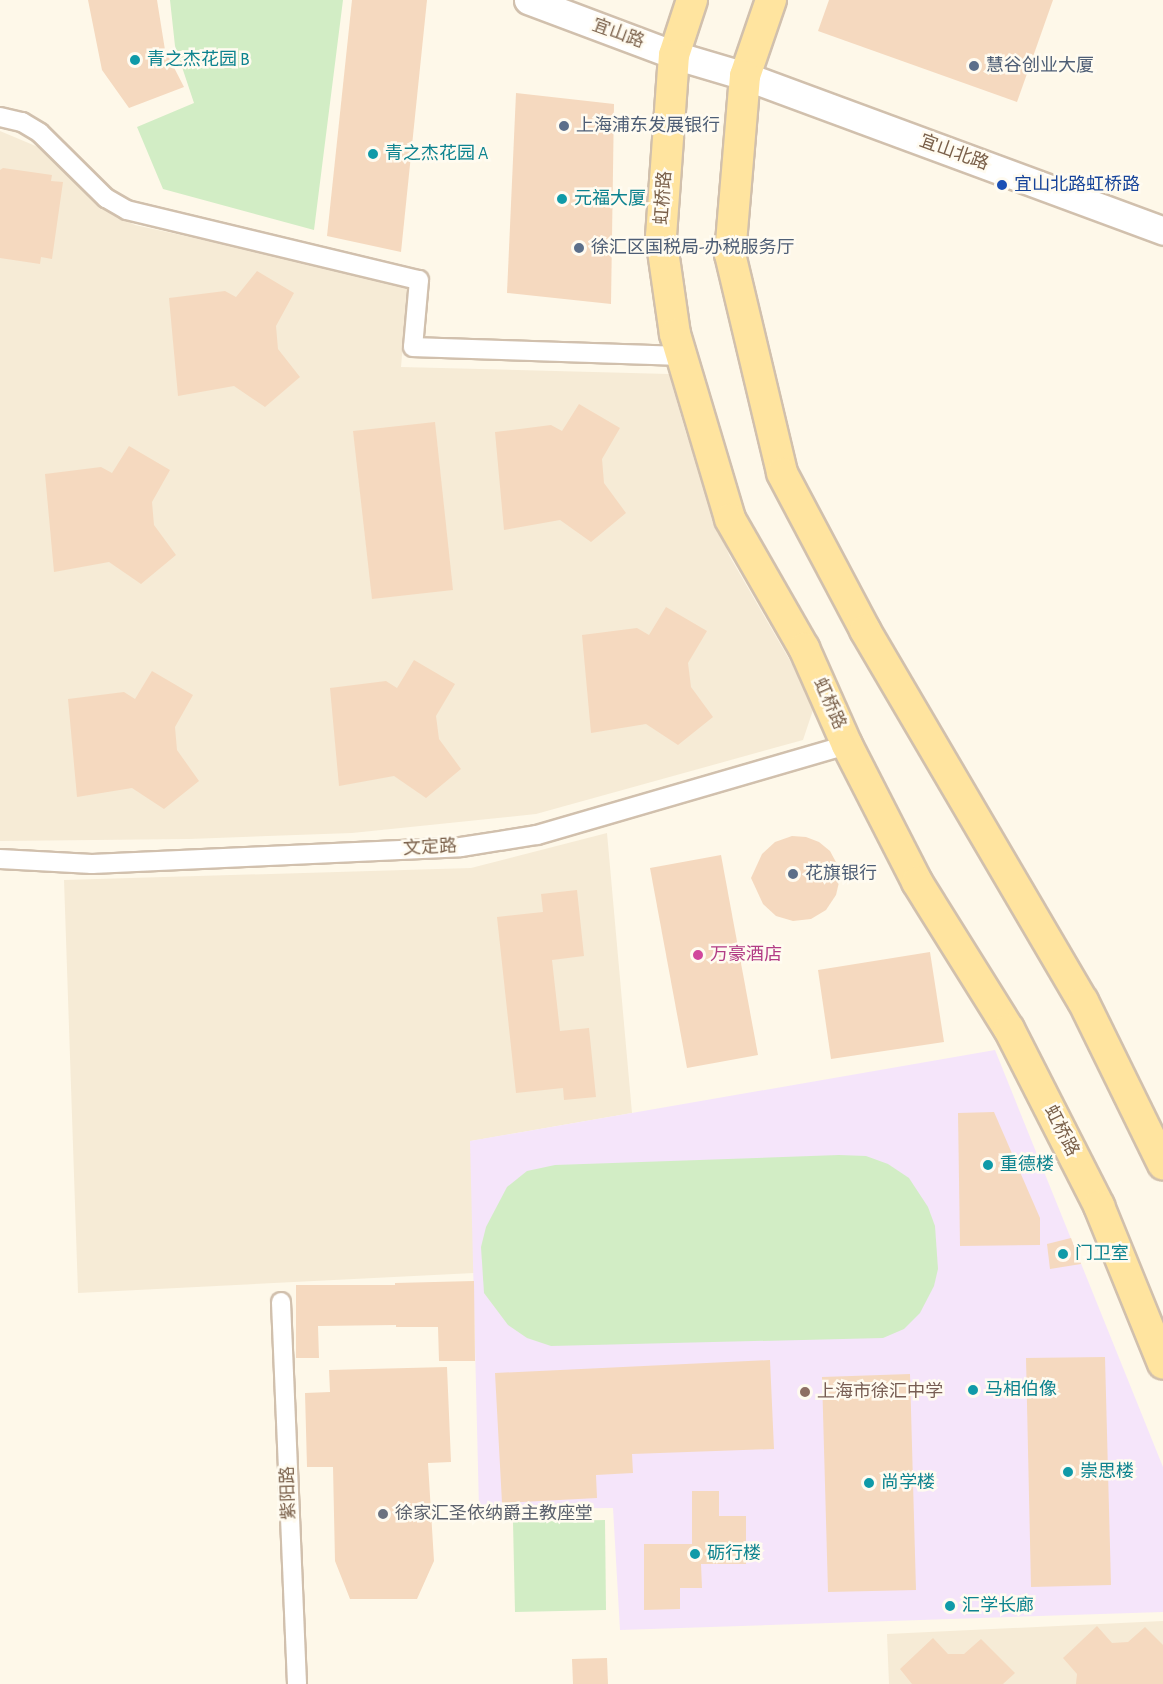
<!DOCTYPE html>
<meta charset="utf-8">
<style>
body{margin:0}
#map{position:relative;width:1163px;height:1684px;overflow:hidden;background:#fef8e9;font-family:"Alegreya Sans","Noto Sans SC",sans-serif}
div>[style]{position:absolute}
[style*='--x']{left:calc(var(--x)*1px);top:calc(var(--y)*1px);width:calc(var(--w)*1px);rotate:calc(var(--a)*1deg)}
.residential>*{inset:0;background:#f6ebd6}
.education>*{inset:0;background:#f5e5fa}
.green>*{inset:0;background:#d2edc5}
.building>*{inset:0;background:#f5d9bf}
.roads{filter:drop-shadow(2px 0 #d1c0ad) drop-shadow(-2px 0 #d1c0ad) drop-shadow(0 2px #d1c0ad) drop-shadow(0 -2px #d1c0ad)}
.street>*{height:18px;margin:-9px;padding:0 9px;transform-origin:9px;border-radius:9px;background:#fff}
.secondary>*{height:27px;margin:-13.5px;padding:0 13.5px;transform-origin:13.5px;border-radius:13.5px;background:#fff}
.primary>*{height:30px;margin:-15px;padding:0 15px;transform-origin:15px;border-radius:15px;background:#ffe49f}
.dots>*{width:16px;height:16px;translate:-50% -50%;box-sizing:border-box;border:3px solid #fffbf0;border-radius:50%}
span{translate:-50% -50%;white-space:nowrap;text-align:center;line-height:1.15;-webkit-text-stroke:5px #fffbf0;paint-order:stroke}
.street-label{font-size:18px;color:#7a604a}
.culture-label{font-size:18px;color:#0d838f}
.left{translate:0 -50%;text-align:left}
.service-label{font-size:18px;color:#4e5e75}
.transit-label{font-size:18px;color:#164399}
.hotel-label{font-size:18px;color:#b23c85}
.education-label{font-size:18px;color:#785e54}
.worship-label{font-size:18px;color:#5b616d}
</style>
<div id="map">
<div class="residential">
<div style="clip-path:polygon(0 131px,38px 147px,102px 208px,135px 225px,408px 285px,401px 367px,669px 374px,686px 433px,729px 555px,815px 704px,803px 740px,536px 814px,352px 833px,189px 839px,0 841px)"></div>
<div style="clip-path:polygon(607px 833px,632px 1113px,471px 1141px,474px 1273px,78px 1293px,64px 880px,471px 868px)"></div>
<div style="clip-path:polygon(1163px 1621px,1163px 1684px,889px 1684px,887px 1634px)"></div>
</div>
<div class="education">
<div style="clip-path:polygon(995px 1050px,1163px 1467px,1163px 1612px,620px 1630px,613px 1508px,479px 1509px,470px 1141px)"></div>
</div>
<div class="green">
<div style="clip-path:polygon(170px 0,343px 0,314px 230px,163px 189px,137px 127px,194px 103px,175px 46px)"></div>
<div style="clip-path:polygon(839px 1155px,866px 1156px,888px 1164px,909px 1178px,928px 1207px,935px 1226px,938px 1269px,934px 1286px,920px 1313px,904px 1329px,883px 1338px,551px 1346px,527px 1338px,508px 1325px,484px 1293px,481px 1247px,486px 1227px,507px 1187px,527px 1171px,555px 1165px)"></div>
<div style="clip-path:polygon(605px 1520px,606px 1610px,515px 1612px,513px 1522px)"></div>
</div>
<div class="building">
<div style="clip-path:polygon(88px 0,157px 0,165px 50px,184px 87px,129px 108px,102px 70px)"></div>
<div style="clip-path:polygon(352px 0,427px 0,401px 252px,327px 236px)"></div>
<div style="clip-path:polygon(829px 0,1053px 0,1017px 102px,818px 31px)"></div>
<div style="clip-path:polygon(516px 93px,614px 104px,611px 304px,507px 293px)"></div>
<div style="clip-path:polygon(3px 168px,52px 175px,51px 181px,63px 182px,52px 259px,41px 257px,40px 264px,0 258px,0 170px)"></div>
<div style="clip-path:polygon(257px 271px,294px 293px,276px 326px,278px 349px,300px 377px,265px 407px,234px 386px,178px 396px,169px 298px,225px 291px,236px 297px)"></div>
<div style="clip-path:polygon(579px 404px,620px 428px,602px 459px,604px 483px,626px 513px,591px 542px,560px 520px,504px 530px,495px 432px,551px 425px,562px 431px)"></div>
<div style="clip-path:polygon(435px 422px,453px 590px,372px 599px,353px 431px)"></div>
<div style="clip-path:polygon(129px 446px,170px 470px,152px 502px,154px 525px,176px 555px,141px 584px,109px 562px,54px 572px,45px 474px,101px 467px,112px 473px)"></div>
<div style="clip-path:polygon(666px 607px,707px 631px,688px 663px,691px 687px,713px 717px,678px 745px,646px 724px,591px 733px,582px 635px,637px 628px,649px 635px)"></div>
<div style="clip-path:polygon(414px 660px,455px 684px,436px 716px,439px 739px,461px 769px,426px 798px,394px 776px,339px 786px,330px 688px,386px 681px,397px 688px)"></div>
<div style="clip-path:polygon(152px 671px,193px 695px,175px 727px,177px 750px,199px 781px,164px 809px,132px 788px,77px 797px,68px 699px,124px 692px,135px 699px)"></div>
<div style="clip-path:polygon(792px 836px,806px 837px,819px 842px,830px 851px,837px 864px,840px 878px,836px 895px,826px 910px,811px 919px,793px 921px,776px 916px,763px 904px,751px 878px,762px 854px,775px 842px)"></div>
<div style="clip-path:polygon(721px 855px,758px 1055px,687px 1068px,650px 868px)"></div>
<div style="clip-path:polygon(577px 890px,584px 956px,552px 960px,560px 1031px,589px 1028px,596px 1097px,564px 1100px,563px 1088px,516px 1093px,497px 917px,543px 912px,541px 894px)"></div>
<div style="clip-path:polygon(930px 952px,944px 1042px,831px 1059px,818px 970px)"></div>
<div style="clip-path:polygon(994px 1112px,1040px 1218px,1040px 1245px,960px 1246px,958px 1113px)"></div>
<div style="clip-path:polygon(1071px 1238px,1081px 1264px,1050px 1269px,1047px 1244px)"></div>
<div style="clip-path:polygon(474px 1281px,475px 1361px,439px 1361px,438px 1327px,396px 1327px,396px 1325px,318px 1326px,319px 1358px,296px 1358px,296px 1285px,395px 1285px,395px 1283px)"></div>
<div style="clip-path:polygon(1105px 1357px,1111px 1585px,1031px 1587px,1026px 1358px)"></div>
<div style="clip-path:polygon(770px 1360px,774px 1449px,632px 1454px,633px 1473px,596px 1475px,597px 1498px,502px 1503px,495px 1373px)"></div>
<div style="clip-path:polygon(447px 1367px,451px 1462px,428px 1463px,434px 1561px,417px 1599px,350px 1599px,335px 1561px,333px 1467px,307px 1467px,305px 1393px,330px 1392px,329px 1370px)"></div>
<div style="clip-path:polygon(910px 1374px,916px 1590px,828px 1592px,822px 1377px)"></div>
<div style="clip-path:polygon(692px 1491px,719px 1491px,719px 1516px,746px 1516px,746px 1564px,701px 1564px,702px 1588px,680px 1588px,680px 1609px,644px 1610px,644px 1544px,692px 1544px)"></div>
<div style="clip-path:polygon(1097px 1626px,1112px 1643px,1128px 1642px,1145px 1627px,1163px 1645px,1163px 1684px,1076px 1684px,1077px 1674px,1063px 1658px)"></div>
<div style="clip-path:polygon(933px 1638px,948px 1654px,964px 1654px,981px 1639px,1015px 1673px,1003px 1684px,912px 1684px,900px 1669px)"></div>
<div style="clip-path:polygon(607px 1658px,608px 1684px,573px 1684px,572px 1659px)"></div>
</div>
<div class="roads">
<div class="street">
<div style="--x:0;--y:117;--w:23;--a:13"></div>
<div style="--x:22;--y:122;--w:21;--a:31"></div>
<div style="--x:40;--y:133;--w:93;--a:44.6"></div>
<div style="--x:106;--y:198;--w:24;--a:30"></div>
<div style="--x:127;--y:210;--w:300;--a:13.5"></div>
<div style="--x:419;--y:280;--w:67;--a:95.1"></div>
<div style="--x:413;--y:347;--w:268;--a:1.9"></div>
<div style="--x:0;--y:859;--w:92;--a:3.1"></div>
<div style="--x:92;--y:864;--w:369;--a:-2.6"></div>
<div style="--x:461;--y:847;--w:77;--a:-9"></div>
<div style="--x:537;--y:835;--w:323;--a:-16.2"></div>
<div style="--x:281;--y:1302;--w:382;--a:87.6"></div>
</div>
<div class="secondary">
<div style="--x:528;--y:0;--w:156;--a:20.6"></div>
<div style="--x:674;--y:55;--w:74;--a:16.5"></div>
<div style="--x:745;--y:76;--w:446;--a:20.3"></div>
</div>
<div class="primary">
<div style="--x:692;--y:0;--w:58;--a:108.1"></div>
<div style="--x:674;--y:55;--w:182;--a:94.1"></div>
<div style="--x:661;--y:237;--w:98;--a:81.8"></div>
<div style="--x:675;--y:334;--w:193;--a:73.4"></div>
<div style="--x:730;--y:519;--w:149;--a:60.2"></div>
<div style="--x:804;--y:648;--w:106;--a:66.1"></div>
<div style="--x:847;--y:745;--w:154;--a:62.9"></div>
<div style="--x:917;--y:882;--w:173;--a:58"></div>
<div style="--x:1009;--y:1029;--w:199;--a:63"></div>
<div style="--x:1099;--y:1206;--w:170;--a:67.9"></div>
<div style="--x:771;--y:0;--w:80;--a:108.9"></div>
<div style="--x:745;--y:76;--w:179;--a:94.8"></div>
<div style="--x:730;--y:254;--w:225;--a:76.6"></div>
<div style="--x:782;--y:473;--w:178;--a:62.1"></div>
<div style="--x:865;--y:630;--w:430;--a:59.6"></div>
<div style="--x:1083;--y:1001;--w:182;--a:63.9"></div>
</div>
</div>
<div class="dots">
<div style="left:135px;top:60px;background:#0f9aa8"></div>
<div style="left:974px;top:66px;background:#5c6f8a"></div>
<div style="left:564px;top:126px;background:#5c6f8a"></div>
<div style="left:373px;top:154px;background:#0f9aa8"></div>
<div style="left:1002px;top:185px;background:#1a4fb4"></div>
<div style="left:562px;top:199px;background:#0f9aa8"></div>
<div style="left:579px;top:248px;background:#5c6f8a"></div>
<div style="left:793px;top:874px;background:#5c6f8a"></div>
<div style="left:698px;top:955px;background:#d1479c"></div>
<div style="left:988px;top:1165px;background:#0f9aa8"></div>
<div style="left:1063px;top:1254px;background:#0f9aa8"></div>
<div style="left:973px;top:1390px;background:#0f9aa8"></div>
<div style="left:805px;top:1392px;background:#8d6e63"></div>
<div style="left:1068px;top:1472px;background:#0f9aa8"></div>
<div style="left:869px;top:1483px;background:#0f9aa8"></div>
<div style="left:383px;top:1514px;background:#6b7280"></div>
<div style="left:695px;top:1554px;background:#0f9aa8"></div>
<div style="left:950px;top:1606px;background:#0f9aa8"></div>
</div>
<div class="street-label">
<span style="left:618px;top:34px;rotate:20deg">宜山路</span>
<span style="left:954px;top:153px;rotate:20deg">宜山北路</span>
<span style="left:664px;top:198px;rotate:-86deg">虹桥路</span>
<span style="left:829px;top:704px;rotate:66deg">虹桥路</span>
<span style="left:430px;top:848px;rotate:-3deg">文定路</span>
<span style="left:1061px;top:1131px;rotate:63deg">虹桥路</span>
<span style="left:289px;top:1493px;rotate:-92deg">紫阳路</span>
</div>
<div class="culture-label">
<span class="left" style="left:147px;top:60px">青之杰花园 B</span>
<span class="left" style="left:385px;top:154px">青之杰花园 A</span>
<span class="left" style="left:574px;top:199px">元福大厦</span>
<span class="left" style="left:1000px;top:1165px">重德楼</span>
<span class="left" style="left:1075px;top:1254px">门卫室</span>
<span class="left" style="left:985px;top:1390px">马相伯像</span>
<span class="left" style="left:1080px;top:1472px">崇思楼</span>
<span class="left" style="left:881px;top:1483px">尚学楼</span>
<span class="left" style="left:707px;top:1554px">砺行楼</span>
<span class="left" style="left:962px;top:1606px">汇学长廊</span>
</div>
<div class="service-label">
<span class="left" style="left:986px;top:66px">慧谷创业大厦</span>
<span class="left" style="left:576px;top:126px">上海浦东发展银行</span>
<span class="left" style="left:591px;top:248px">徐汇区国税局-办税服务厅</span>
<span class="left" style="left:805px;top:874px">花旗银行</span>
</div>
<div class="transit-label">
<span class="left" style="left:1014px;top:185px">宜山北路虹桥路</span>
</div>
<div class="hotel-label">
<span class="left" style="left:710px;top:955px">万豪酒店</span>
</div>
<div class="education-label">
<span class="left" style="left:817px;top:1392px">上海市徐汇中学</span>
</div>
<div class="worship-label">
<span class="left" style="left:395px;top:1514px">徐家汇圣依纳爵主教座堂</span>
</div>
</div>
